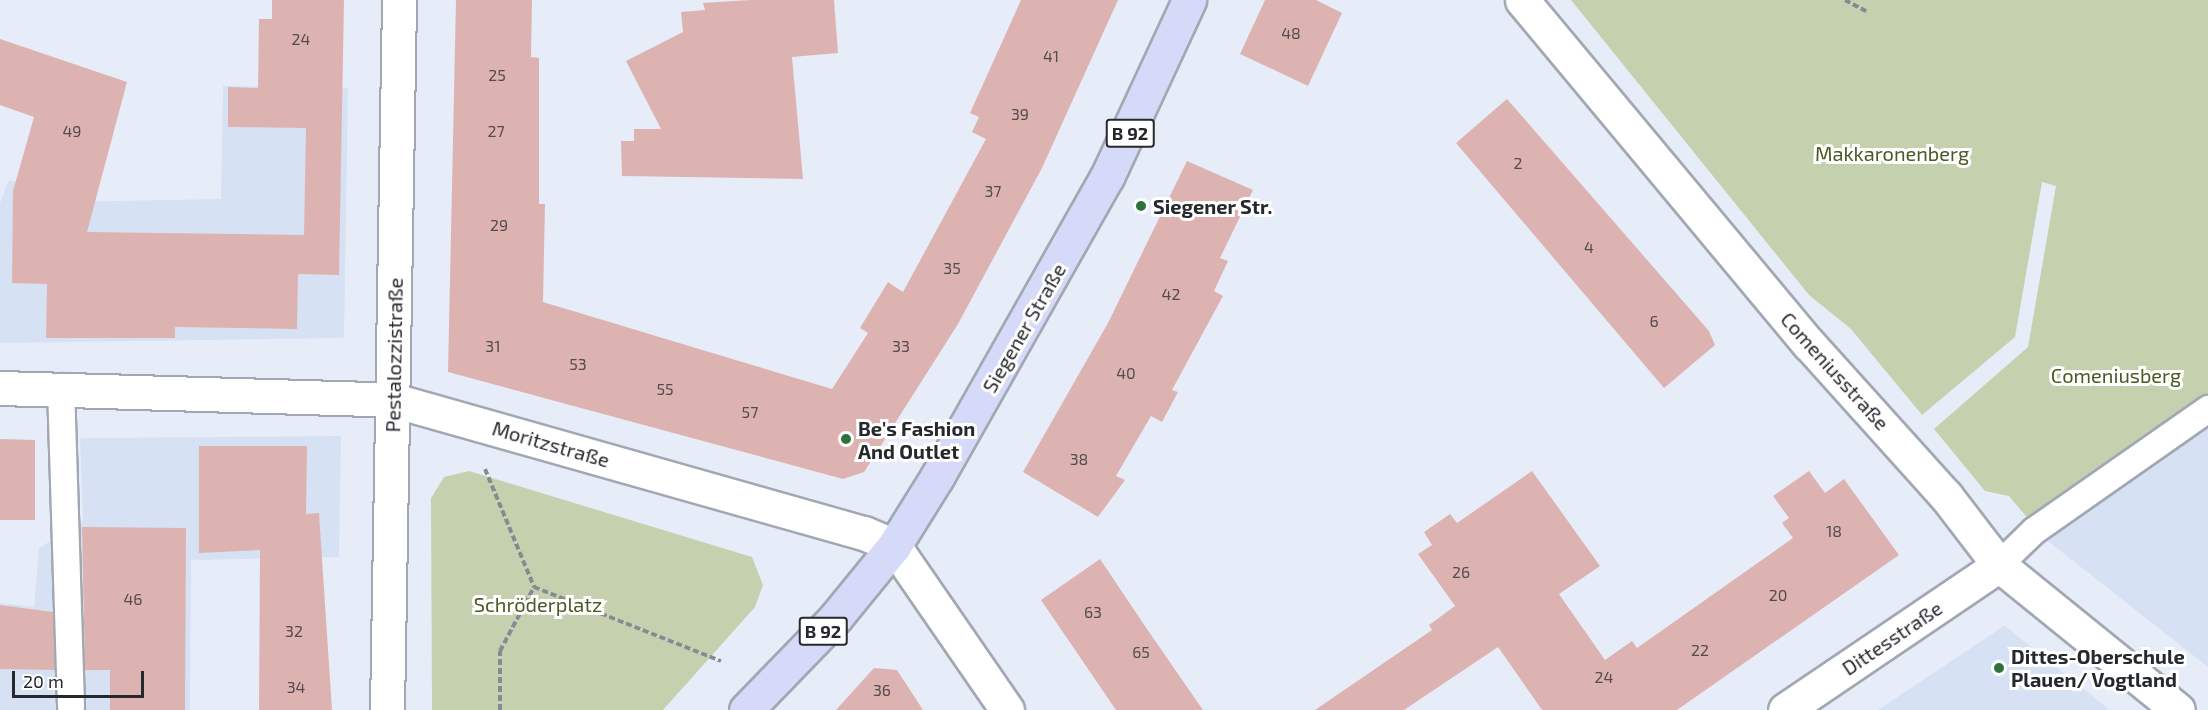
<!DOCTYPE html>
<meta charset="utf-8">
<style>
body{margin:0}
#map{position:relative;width:2208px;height:710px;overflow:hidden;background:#e6edf8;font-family:"Exo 2",sans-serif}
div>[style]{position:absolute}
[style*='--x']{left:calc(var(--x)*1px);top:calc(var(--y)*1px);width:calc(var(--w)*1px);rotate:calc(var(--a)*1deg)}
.built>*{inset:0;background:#d6e2f3}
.green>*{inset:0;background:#c5d1ae}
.building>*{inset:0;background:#ddb3b2}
.path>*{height:4px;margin-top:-2px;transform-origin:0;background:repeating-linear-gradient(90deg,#868b93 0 6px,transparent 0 9px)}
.roads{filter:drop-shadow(2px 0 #a1a8b2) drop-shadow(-2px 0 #a1a8b2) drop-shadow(0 2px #a1a8b2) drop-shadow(0 -2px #a1a8b2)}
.lane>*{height:26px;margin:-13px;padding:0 13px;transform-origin:13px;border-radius:13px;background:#fff}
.street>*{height:33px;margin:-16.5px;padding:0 16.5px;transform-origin:16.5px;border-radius:16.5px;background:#fff}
.primary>*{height:33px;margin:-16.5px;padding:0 16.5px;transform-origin:16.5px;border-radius:16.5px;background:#d6daf9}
.dots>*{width:16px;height:16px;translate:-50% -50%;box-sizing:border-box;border:3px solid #fff;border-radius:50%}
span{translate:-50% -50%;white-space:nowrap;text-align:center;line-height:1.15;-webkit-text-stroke:6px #fff;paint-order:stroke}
.number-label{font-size:16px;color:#534b4e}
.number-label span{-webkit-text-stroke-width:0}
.shield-label span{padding:2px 4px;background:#fff;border:2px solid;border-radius:4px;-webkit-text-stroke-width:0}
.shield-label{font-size:18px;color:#25282c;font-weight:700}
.park-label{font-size:20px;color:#4b5924}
.poi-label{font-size:20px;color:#25282c;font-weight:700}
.left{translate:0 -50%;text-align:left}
.street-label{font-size:20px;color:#25282c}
.scale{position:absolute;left:12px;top:671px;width:132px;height:27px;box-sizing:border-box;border:3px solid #25282c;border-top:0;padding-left:8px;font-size:18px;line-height:21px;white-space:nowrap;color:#25282c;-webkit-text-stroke:4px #fff;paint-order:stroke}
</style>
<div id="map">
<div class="built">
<div style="clip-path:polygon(223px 86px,348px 88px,344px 338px,0 343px,0 203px,8px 181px,53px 182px,60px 202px,221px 199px)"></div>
<div style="clip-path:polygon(2208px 423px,2208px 667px,2044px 538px)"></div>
<div style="clip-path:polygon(341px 436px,339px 557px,191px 560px,190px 710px,0 710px,0 603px,34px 607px,39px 548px,83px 521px,80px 438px)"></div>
<div style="clip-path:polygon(2005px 626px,2110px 710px,1878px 710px,2004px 626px)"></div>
</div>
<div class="green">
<div style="clip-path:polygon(1571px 0,2208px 0,2208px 423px,2044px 538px,2009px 496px,1985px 491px,1934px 429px,2028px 347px,2056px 186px,2042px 182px,2015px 337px,1922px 415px,1851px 329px,1809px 295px)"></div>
<div style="clip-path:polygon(469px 471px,752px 557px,763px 585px,755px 607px,663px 710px,432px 710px,431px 498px,444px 477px)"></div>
</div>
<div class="building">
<div style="clip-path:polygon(272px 0,344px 0,339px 275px,298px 274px,297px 329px,175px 327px,175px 338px,46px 338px,47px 284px,12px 283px,13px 191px,34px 117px,0 105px,0 39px,127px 82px,87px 232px,304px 235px,306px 128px,228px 127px,228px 87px,258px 88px,259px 19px,272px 19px)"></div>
<div style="clip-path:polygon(456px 0,532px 0,531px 57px,539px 58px,539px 204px,545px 204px,543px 302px,832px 389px,868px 333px,860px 328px,888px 282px,903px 292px,986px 139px,972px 132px,979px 117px,970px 113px,1021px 0,1118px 0,1042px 168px,958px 324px,864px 472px,843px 479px,448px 372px)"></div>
<div style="clip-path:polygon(750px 0,834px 0,838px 53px,792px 57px,803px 179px,622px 176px,621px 141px,634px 141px,634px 129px,661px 129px,626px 61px,683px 32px,681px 12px,705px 10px,703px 3px)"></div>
<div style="clip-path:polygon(1265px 0,1316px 0,1342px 13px,1308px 86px,1240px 54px)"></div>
<div style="clip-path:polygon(1507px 99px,1709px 331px,1715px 345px,1664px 388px,1456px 143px)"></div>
<div style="clip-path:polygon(1187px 161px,1253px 190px,1220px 258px,1228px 261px,1214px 291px,1223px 296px,1172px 390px,1178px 392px,1162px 422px,1151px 416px,1116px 476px,1125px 480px,1098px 517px,1023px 472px,1108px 323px)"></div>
<div style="clip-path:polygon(0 439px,35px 440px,35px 520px,0 520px)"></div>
<div style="clip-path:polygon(199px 446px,307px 446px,306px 514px,319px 513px,332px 710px,259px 710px,260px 550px,199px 553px)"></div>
<div style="clip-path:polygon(1532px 471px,1600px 566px,1559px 594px,1605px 660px,1632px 641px,1637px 648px,1793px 538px,1782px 523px,1789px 518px,1773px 496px,1809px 471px,1825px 493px,1844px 479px,1899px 555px,1677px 710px,1542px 710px,1498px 647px,1404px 710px,1315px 710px,1432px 630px,1429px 625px,1455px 606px,1418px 554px,1432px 545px,1424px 532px,1450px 514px,1457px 523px)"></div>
<div style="clip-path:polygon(82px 527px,186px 528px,185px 710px,110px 710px,110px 670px,85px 670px)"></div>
<div style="clip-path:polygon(1100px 559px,1149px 632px,1203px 710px,1116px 710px,1041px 600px)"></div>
<div style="clip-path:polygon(0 605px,53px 612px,55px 670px,0 669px)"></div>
<div style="clip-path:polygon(874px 668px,897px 670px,923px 710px,836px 710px)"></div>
</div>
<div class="path">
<div style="--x:1845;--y:0;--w:24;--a:28"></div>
<div style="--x:485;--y:469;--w:128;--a:67.4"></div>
<div style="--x:500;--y:710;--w:59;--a:-90"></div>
<div style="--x:500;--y:651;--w:72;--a:-62"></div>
<div style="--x:534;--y:587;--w:201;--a:21.6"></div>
</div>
<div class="roads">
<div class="lane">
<div style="--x:61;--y:387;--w:320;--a:88.2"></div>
<div style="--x:1999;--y:565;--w:49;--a:-44.2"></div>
<div style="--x:2034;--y:531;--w:213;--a:-35"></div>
</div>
<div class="street">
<div style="--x:1522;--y:0;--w:448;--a:50.2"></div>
<div style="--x:1809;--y:344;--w:205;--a:48"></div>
<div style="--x:1946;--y:496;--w:87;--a:52.5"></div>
<div style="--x:1999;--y:565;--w:230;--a:39"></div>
<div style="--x:0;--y:388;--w:393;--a:1.7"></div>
<div style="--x:393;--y:400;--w:489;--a:15.8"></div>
<div style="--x:864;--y:533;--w:33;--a:23"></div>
<div style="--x:894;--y:546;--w:199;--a:55.4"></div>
<div style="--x:387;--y:710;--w:710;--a:-89.03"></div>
<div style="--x:1785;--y:710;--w:258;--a:-34.1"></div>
</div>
<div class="primary">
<div style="--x:746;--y:710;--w:129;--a:-45.9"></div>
<div style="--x:836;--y:617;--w:92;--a:-50.8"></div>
<div style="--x:894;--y:546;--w:81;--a:-58.1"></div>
<div style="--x:937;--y:477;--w:345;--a:-60.5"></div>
<div style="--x:1107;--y:177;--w:195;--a:-65.1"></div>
</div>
</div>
<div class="dots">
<div style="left:1141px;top:206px;background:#2d723d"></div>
<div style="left:846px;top:439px;background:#2d723d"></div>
<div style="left:1999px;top:668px;background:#2d723d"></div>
</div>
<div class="number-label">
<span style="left:1291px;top:33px">48</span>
<span style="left:301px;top:39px">24</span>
<span style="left:1051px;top:56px">41</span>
<span style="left:497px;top:75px">25</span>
<span style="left:1020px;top:114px">39</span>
<span style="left:72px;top:131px">49</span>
<span style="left:496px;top:131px">27</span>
<span style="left:1518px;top:163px">2</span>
<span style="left:993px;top:191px">37</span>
<span style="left:499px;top:225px">29</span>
<span style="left:1589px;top:247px">4</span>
<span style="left:952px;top:268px">35</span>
<span style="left:1171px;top:294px">42</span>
<span style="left:1654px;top:321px">6</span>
<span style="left:493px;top:346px">31</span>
<span style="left:901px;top:346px">33</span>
<span style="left:578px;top:364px">53</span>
<span style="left:1126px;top:373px">40</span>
<span style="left:665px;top:389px">55</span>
<span style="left:750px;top:412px">57</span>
<span style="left:1079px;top:459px">38</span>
<span style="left:1834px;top:531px">18</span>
<span style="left:1461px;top:572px">26</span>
<span style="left:1778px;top:595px">20</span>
<span style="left:133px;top:599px">46</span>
<span style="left:1093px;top:612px">63</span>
<span style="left:294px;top:631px">32</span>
<span style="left:1700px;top:650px">22</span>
<span style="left:1141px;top:652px">65</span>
<span style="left:1604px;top:677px">24</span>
<span style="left:296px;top:687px">34</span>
<span style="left:882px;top:690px">36</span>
</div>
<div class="shield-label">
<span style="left:1130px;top:133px">B 92</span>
<span style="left:823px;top:631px">B 92</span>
</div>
<div class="park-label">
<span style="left:1892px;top:153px">Makkaronenberg</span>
<span style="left:2116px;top:375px">Comeniusberg</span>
<span style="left:538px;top:604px">Schröderplatz</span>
</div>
<div class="poi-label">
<span class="left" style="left:1153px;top:206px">Siegener Str.</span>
<span class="left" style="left:858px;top:440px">Be's Fashion<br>And Outlet</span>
<span class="left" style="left:2011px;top:668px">Dittes-Oberschule<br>Plauen/ Vogtland</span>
</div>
<div class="street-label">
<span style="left:1024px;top:328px;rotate:-60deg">Siegener Straße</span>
<span style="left:394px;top:355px;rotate:-89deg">Pestalozzistraße</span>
<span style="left:1835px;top:371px;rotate:48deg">Comeniusstraße</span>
<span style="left:551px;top:444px;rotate:16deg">Moritzstraße</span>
<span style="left:1892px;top:638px;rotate:-34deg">Dittesstraße</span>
</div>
<div class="scale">20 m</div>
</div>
